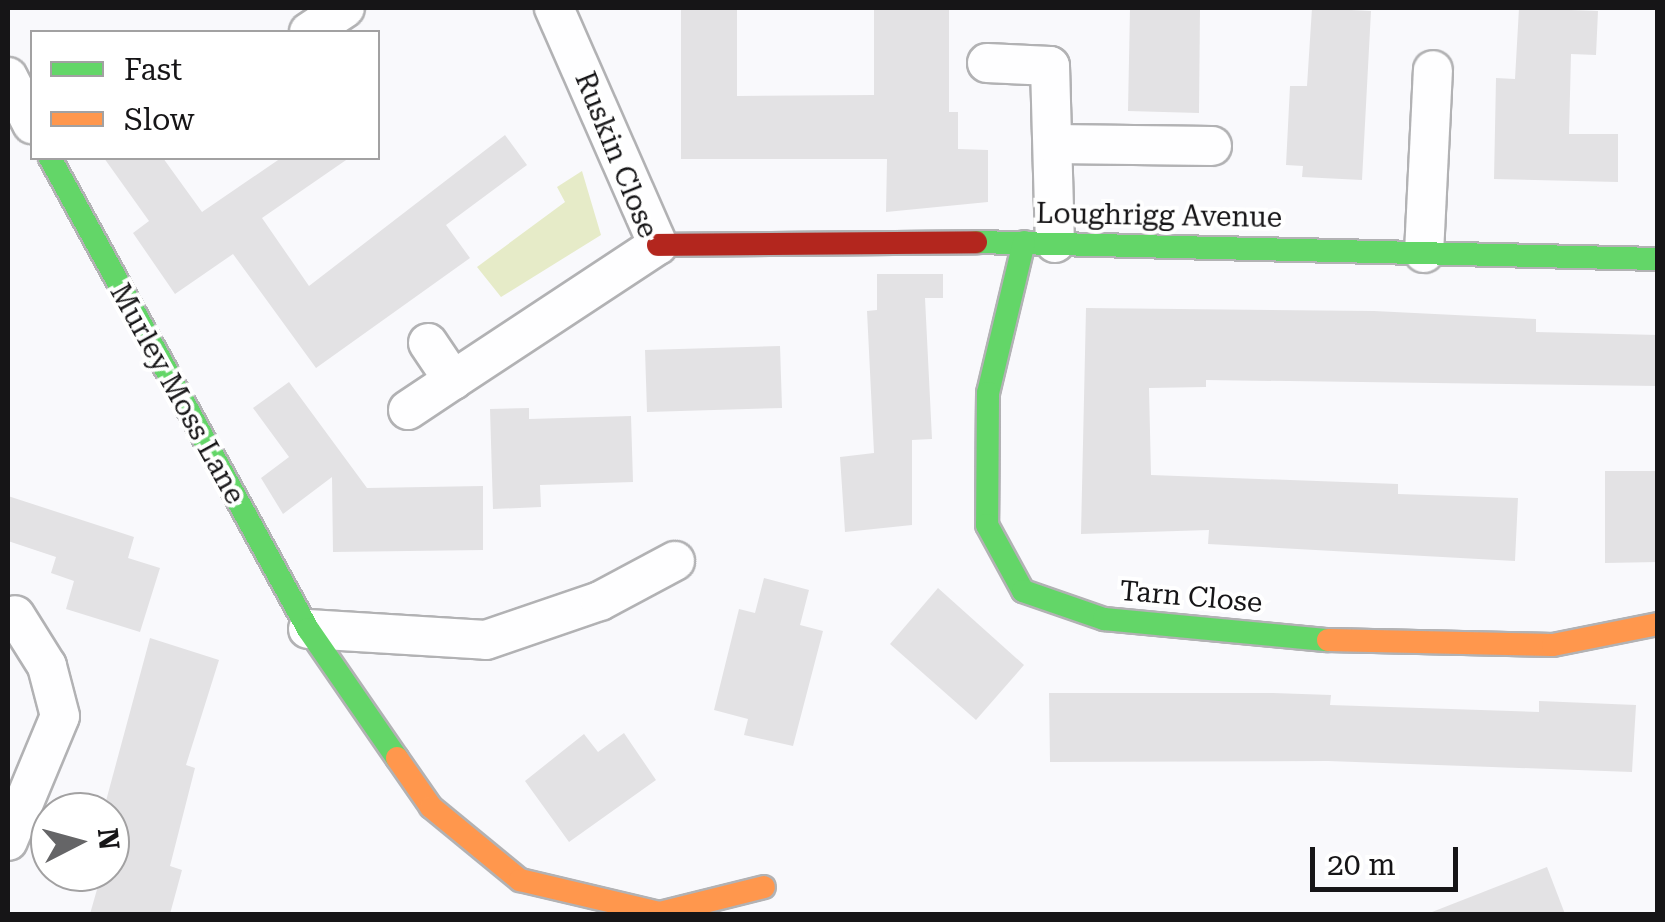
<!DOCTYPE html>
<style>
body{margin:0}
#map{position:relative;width:1665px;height:922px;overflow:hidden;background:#f9f9fc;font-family:"Roboto Serif",serif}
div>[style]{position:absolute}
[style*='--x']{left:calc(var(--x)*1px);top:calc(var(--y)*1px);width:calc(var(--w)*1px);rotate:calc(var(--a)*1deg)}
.green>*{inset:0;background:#e6ebc8}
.building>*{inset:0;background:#e3e2e4}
.roads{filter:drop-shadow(2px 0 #b2b2b4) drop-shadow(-2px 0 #b2b2b4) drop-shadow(0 2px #b2b2b4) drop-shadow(0 -2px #b2b2b4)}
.street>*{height:38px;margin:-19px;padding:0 19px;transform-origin:19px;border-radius:19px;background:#fefeff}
.fast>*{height:22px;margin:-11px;padding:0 11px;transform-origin:11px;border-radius:11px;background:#63d668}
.slow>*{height:22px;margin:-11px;padding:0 11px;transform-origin:11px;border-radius:11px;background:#ff974d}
.jam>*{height:22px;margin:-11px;padding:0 11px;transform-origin:11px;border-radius:11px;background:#b3261e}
span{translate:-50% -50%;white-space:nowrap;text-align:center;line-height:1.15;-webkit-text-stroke:8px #fff;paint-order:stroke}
.street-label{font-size:28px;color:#161517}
.frame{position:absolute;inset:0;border:10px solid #161517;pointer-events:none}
.legend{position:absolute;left:30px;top:30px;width:350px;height:130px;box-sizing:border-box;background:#fff;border:2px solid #a2a1a2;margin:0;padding:12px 18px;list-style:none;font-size:30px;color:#161517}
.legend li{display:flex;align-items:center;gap:20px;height:50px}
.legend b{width:50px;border:2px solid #a2a1a2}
.north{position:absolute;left:30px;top:792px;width:100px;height:100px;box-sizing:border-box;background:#fff;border:2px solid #a2a1a2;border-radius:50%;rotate:84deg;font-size:28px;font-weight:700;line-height:40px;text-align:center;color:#161517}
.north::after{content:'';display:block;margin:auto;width:35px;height:45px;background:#656567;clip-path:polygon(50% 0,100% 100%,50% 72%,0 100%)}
.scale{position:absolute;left:1310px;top:847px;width:148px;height:45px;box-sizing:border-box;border:5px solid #161517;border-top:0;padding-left:12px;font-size:30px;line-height:35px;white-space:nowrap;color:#161517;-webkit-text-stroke:8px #fff;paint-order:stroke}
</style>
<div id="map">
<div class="green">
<div style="clip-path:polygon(582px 171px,601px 235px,501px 297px,477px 267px,565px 202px,557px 187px)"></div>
</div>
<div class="building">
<div style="clip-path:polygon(681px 8px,737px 8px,737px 96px,874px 95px,874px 8px,949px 8px,949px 112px,958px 112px,958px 149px,988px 150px,988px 202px,886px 212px,887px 159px,681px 159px)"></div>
<div style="clip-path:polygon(1130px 8px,1200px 8px,1199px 113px,1128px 111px)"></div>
<div style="clip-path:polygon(1312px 8px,1371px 11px,1362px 180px,1302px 177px,1303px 166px,1286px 165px,1290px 86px,1307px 86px)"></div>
<div style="clip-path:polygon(1519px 8px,1598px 11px,1596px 55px,1571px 54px,1569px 134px,1618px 134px,1618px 182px,1494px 179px,1496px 78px,1515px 79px)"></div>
<div style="clip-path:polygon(505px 135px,527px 165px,446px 225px,470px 258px,316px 368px,233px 254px,175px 294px,133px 233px,149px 221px,104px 158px,163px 158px,202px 212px,281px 158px,349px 158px,262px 218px,309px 286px)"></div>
<div style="clip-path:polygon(877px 274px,943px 274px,943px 298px,925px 298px,932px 439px,912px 440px,912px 525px,845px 532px,840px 457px,874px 453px,867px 311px,877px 310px)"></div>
<div style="clip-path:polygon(1086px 308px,1374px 311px,1536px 319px,1536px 332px,1658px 335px,1658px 386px,1206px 380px,1206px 387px,1149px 388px,1151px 475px,1398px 484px,1398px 494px,1518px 498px,1515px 561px,1208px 544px,1209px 530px,1081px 534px)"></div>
<div style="clip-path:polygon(780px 346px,782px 408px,647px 412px,645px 350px)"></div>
<div style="clip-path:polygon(289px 382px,367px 488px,483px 486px,483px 550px,333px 552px,332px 477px,283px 514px,261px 478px,289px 457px,253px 408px)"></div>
<div style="clip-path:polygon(529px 408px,529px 419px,631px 416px,633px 482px,540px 485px,541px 507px,493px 509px,490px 409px)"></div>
<div style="clip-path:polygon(1605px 471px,1658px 471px,1658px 562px,1605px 563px)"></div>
<div style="clip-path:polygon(8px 496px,134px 537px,128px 558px,160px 568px,140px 632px,66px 609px,74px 581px,51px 573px,56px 557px,8px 541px)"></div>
<div style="clip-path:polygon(764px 578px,809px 590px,800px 625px,823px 631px,793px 746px,744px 735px,748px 719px,714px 710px,739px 609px,755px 613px)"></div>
<div style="clip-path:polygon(938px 588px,1024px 665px,976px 720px,890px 644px)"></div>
<div style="clip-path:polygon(150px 638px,219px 660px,186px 765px,195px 768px,170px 866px,182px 870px,170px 914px,90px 914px,102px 872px,110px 872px,118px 812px,103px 812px)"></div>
<div style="clip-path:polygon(1049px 693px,1273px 693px,1331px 695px,1330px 705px,1539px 712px,1539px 701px,1636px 705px,1632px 772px,1328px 761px,1050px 762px)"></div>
<div style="clip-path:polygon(624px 733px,656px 780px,569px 842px,525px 781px,584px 734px,598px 752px)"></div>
<div style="clip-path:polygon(1547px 867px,1565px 914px,1433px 914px,1432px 912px)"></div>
</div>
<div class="roads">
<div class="street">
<div style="--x:309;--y:32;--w:43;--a:-33.7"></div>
<div style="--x:987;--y:63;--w:63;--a:2.7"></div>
<div style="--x:1050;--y:66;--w:177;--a:88.4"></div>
<div style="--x:8;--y:77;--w:53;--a:62.9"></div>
<div style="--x:1055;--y:144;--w:157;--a:0.7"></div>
<div style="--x:1424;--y:253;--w:183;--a:-87.2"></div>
<div style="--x:428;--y:343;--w:45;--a:56"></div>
<div style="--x:453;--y:380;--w:245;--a:-33.4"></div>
<div style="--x:658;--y:245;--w:259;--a:-113.7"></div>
<div style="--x:408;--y:410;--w:54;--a:-33.7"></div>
<div style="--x:308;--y:629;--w:178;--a:3.5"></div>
<div style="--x:486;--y:640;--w:120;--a:-18.9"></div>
<div style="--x:600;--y:601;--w:85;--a:-28.1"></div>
<div style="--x:8;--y:841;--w:135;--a:-67.4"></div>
<div style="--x:60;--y:716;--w:52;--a:-104.6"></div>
<div style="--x:47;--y:666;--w:60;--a:-122.1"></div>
</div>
<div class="fast">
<div style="--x:50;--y:158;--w:537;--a:61.29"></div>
<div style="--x:308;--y:629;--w:157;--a:55.4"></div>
<div style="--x:976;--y:242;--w:682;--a:1.43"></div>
<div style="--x:1024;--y:242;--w:155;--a:103.4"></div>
<div style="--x:988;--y:393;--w:132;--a:90.4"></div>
<div style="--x:987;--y:525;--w:75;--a:61.4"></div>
<div style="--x:1023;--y:591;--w:86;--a:19.1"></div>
<div style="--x:1104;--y:619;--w:225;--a:5.4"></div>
</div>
<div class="slow">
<div style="--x:1328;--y:640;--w:225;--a:1.3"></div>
<div style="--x:1553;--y:645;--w:107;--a:-11.3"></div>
<div style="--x:397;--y:758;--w:60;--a:55.2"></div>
<div style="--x:431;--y:807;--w:115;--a:39.4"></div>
<div style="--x:520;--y:880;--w:144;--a:13.3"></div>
<div style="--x:660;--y:913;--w:107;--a:-14"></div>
</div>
<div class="jam">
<div style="--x:658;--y:245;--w:318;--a:-0.5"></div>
</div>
</div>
<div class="street-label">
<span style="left:616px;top:155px;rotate:68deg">Ruskin Close</span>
<span style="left:1159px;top:216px;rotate:1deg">Loughrigg Avenue</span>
<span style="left:177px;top:394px;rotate:61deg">Murley Moss Lane</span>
<span style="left:1191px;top:597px;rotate:5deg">Tarn Close</span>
</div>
<div class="frame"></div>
<ul class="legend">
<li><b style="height:12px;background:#63d668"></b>Fast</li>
<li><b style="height:12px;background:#ff974d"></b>Slow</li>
</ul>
<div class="north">N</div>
<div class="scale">20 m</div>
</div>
